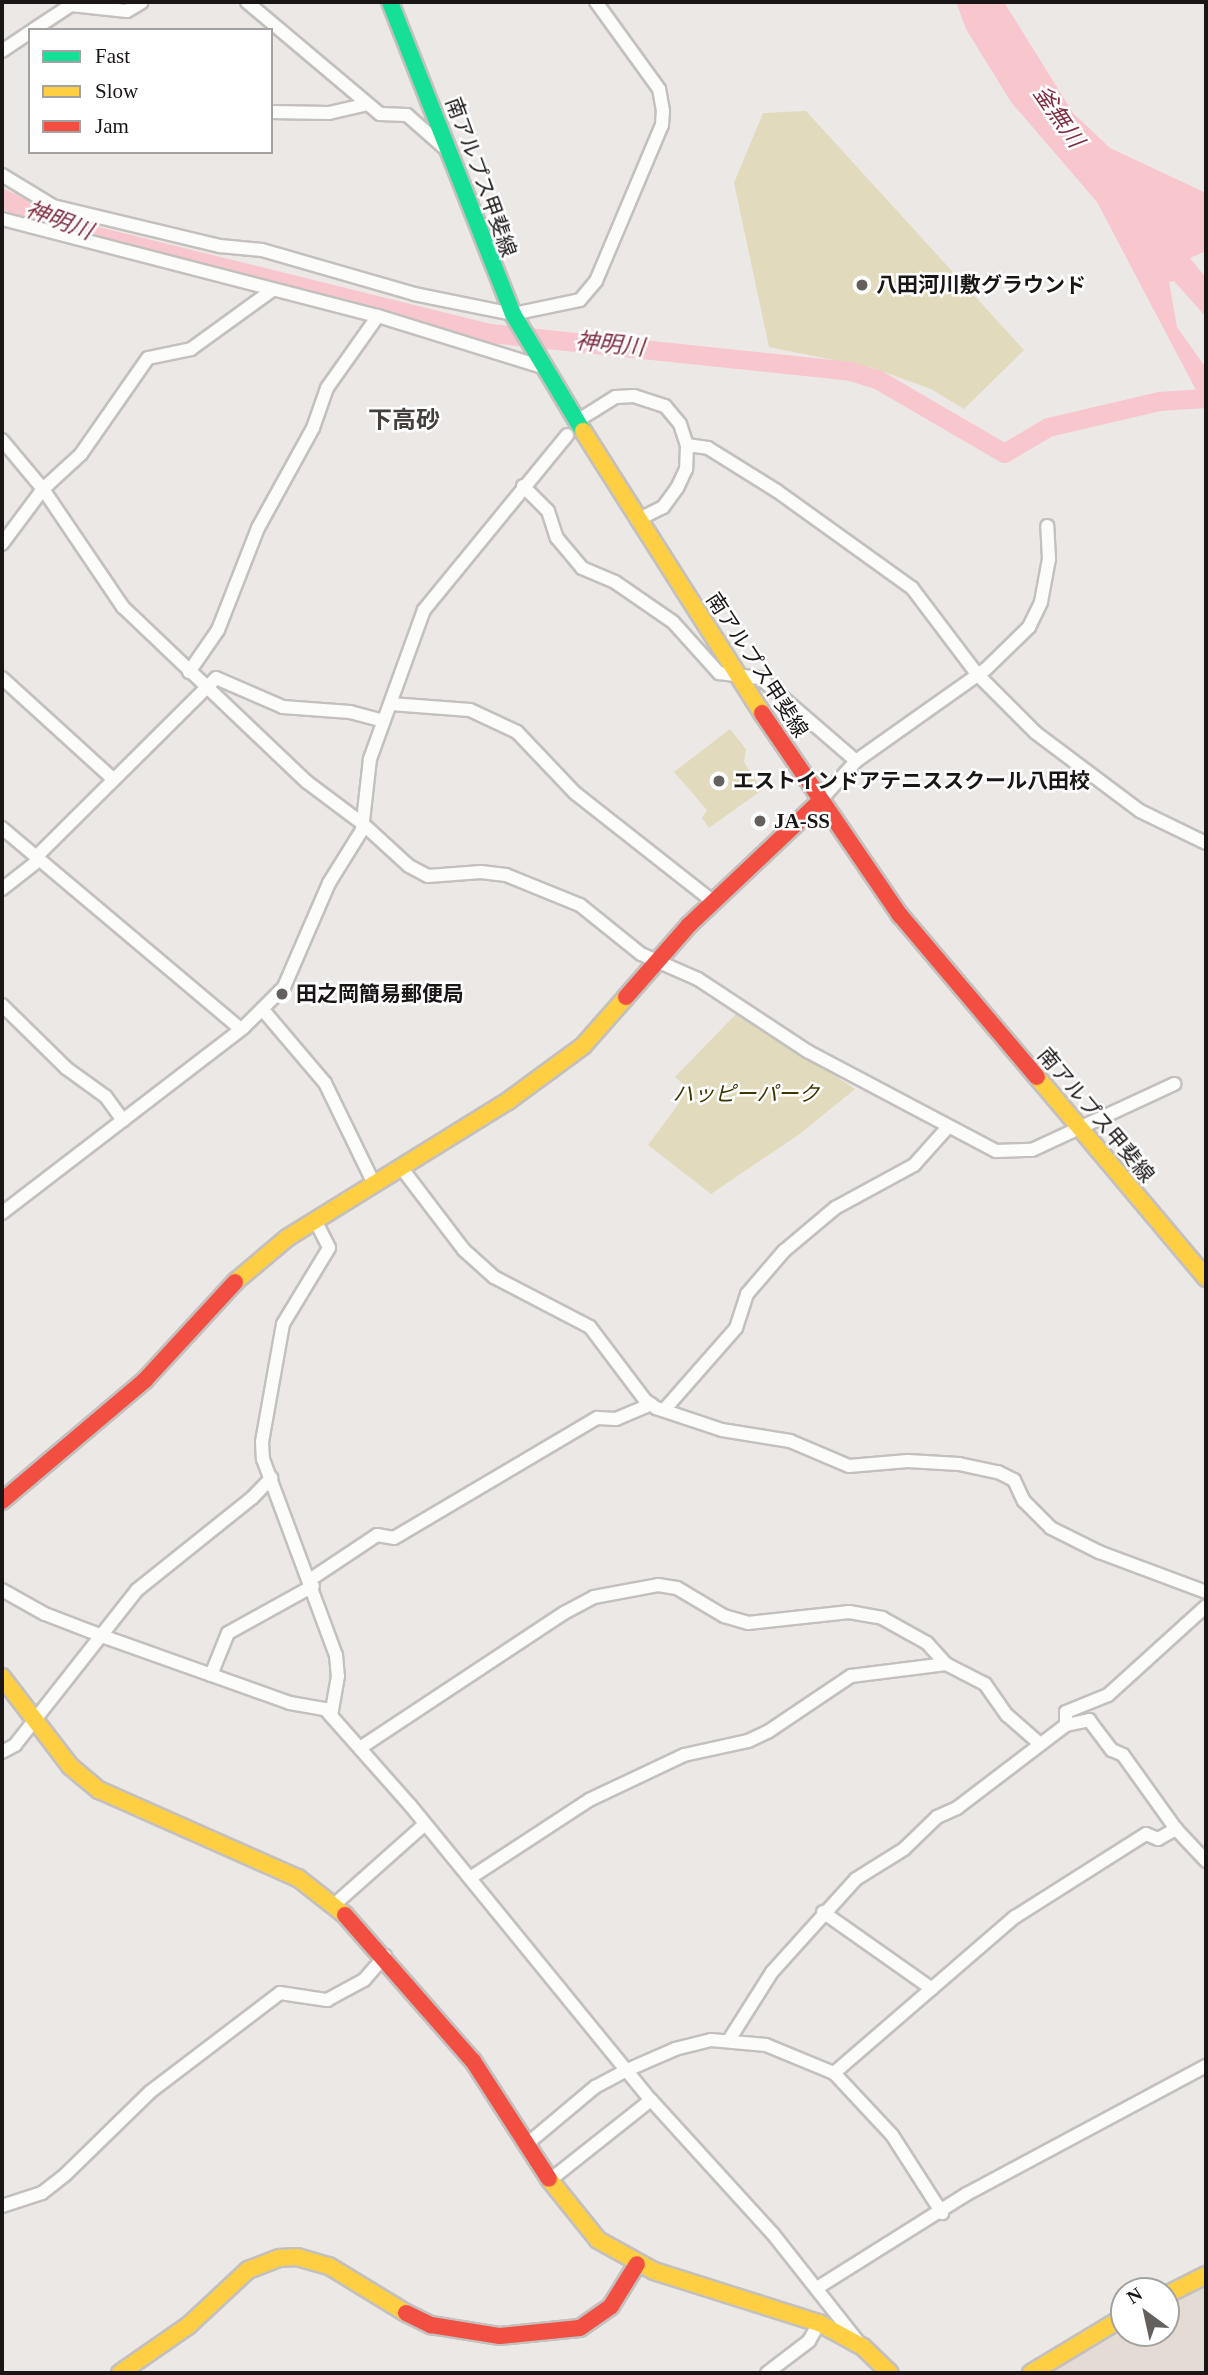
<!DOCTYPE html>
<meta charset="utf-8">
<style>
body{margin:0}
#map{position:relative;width:1208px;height:2375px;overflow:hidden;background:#ece8e6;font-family:"Times New Roman","Noto Sans JP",serif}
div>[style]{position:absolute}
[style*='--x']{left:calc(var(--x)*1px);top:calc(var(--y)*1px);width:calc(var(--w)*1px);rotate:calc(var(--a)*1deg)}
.built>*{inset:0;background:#e5dbd5}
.green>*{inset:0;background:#e1dabd}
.water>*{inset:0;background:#f8c6cd}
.river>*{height:19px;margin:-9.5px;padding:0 9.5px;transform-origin:9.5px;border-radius:9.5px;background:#f8c6cd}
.roads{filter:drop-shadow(2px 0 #c3c0be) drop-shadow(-2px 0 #c3c0be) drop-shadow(0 2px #c3c0be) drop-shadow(0 -2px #c3c0be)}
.street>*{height:12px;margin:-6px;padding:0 6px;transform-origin:6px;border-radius:6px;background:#fcfcfb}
.fast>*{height:16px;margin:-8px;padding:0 8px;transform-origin:8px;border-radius:8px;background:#16e098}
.slow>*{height:16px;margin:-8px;padding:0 8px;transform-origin:8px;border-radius:8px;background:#ffcf43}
.jam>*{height:16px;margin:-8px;padding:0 8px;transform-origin:8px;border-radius:8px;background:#f24e42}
.dots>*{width:19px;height:19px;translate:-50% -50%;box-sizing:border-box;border:4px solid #fff;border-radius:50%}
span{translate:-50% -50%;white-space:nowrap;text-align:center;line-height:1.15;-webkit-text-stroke:5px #fff;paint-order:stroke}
.street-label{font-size:21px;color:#191615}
.poi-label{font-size:21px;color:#191615;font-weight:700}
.left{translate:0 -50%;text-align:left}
.park-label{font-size:21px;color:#3e3601;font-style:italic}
.water-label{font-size:23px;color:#7e2d41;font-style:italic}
.quarter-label{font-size:24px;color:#453f3c;font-weight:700}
.frame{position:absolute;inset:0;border:4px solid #191615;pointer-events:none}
.legend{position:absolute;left:28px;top:28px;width:245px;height:126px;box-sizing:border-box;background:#fff;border:2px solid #a3a2a1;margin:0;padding:9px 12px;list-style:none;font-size:21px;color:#191615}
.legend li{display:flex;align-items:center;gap:14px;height:35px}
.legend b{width:35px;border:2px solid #a3a2a1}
.north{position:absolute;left:1110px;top:2277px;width:70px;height:70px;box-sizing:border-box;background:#fff;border:2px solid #a3a2a1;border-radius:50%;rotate:327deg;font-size:19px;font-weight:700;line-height:28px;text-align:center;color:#191615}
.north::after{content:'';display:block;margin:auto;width:24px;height:32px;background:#63605e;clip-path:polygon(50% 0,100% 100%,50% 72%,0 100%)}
</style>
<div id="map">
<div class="built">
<div style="clip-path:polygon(1206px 2280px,1206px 2373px,1042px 2373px,1124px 2321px,1124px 2333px,1166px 2333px,1166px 2300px)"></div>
</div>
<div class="green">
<div style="clip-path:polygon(806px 111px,1024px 350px,964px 409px,931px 389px,873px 368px,769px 347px,734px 183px,763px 113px)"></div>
<div style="clip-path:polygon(730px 729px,746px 749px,744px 762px,762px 790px,709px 828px,702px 818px,707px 810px,674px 772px)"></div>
<div style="clip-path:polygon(738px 1012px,855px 1089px,801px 1133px,711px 1194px,648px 1145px,680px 1102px,683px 1084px,675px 1077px)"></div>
</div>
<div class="water">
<div style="clip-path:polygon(956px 2px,1004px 2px,1073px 113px,1110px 148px,1206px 193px,1206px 251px,1190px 258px,1206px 278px,1206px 317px,1174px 281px,1169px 282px,1177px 327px,1206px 368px,1206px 409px,1097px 202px,1011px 102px,966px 29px)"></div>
</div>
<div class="river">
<div style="--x:2;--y:198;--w:70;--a:25.5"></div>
<div style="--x:65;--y:228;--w:438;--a:13.9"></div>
<div style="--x:490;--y:333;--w:362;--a:6"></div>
<div style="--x:850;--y:371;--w:28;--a:17"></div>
<div style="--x:877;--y:379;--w:147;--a:30.2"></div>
<div style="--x:1004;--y:453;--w:51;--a:-30.6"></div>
<div style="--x:1048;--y:427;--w:114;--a:-13.2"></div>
<div style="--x:1159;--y:401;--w:47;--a:-3.7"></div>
</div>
<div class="roads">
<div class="street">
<div style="--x:247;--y:2;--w:174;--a:40.1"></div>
<div style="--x:380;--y:114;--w:27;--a:2"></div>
<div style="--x:407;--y:115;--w:53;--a:41.2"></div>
<div style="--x:33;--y:30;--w:45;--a:-33.3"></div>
<div style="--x:71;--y:5;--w:56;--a:6.1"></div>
<div style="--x:127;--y:11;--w:17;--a:-31"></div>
<div style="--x:2;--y:51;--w:34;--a:-34"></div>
<div style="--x:271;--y:112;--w:58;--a:1"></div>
<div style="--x:329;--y:113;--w:39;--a:-13"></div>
<div style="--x:2;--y:175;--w:60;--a:31.3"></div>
<div style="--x:53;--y:206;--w:172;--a:13.5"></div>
<div style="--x:220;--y:246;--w:42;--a:5.4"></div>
<div style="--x:262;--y:250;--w:158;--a:16.1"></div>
<div style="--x:414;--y:294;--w:101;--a:11.4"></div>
<div style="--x:513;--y:314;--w:68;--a:-11.8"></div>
<div style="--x:580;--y:300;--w:25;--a:-50"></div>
<div style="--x:596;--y:281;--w:169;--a:-67.1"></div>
<div style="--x:662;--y:125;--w:14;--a:-86"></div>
<div style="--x:663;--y:111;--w:22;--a:-100"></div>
<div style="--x:659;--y:89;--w:107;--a:-125.9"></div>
<div style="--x:2;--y:219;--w:388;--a:14.5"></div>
<div style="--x:378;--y:316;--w:173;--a:17.2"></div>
<div style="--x:585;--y:416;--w:36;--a:-32"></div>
<div style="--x:616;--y:397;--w:18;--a:-3"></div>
<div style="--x:634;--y:396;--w:33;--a:18"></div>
<div style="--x:665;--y:406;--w:23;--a:50"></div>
<div style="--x:680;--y:424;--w:22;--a:72"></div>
<div style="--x:687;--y:445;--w:24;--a:92"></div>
<div style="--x:686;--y:469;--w:21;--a:115"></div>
<div style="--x:677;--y:488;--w:24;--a:126"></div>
<div style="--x:663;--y:507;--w:29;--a:153"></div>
<div style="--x:2;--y:440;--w:64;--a:50.1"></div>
<div style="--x:43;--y:489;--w:143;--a:55.9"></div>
<div style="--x:123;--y:607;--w:254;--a:43.6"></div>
<div style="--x:307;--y:782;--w:70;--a:36.9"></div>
<div style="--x:363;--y:824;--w:62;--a:42.4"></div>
<div style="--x:409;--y:866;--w:21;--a:28"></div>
<div style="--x:428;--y:876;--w:53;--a:-4.3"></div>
<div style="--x:481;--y:872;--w:25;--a:7"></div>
<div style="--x:506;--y:875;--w:80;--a:22.1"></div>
<div style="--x:580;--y:905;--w:78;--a:38.8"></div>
<div style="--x:641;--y:954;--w:62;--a:23.7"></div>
<div style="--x:698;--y:979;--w:131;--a:33.4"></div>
<div style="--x:807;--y:1051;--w:214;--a:27.9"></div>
<div style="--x:996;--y:1151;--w:36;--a:-2"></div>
<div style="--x:1032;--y:1150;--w:157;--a:-24.9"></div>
<div style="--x:687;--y:445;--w:21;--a:8"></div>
<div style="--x:708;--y:448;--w:81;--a:31.9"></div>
<div style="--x:777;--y:491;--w:166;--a:35.7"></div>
<div style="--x:912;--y:588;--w:108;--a:52.9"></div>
<div style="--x:977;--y:674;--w:83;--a:45"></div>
<div style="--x:1036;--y:733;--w:130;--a:36.9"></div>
<div style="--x:1140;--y:811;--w:73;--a:25.9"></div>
<div style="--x:523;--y:486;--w:35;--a:45"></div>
<div style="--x:548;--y:511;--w:28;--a:72"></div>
<div style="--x:557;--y:538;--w:39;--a:50"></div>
<div style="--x:582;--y:568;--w:36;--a:23"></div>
<div style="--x:615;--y:582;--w:70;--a:34.6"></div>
<div style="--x:673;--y:622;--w:69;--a:48"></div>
<div style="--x:719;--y:673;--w:41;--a:7"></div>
<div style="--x:760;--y:678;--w:127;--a:40.8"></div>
<div style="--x:2;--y:544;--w:69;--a:-53.3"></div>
<div style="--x:43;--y:489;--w:52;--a:-42.6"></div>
<div style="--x:81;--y:454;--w:117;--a:-55.1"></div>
<div style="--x:148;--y:358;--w:44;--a:-11.8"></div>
<div style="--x:191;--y:349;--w:99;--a:-35.9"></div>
<div style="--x:189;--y:672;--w:51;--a:-55.4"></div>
<div style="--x:218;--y:630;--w:110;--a:-68.6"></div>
<div style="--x:258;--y:528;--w:114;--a:-61.2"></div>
<div style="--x:313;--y:428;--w:42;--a:-70.7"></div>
<div style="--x:327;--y:388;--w:88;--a:-54.7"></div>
<div style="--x:2;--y:678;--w:151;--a:42.3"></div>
<div style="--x:391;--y:704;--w:79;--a:4.3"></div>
<div style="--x:470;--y:710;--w:52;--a:25.1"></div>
<div style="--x:517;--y:732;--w:84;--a:46.4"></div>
<div style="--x:575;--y:793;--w:174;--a:38.2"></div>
<div style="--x:819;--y:802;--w:55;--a:-47.9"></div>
<div style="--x:856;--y:761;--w:159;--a:-35.3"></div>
<div style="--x:986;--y:669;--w:60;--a:-44.3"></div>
<div style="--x:1029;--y:627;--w:28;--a:-64"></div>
<div style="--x:1041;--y:602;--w:44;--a:-79.5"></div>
<div style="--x:1049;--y:559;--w:33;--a:-93"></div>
<div style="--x:2;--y:828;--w:312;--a:40.1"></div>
<div style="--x:36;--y:857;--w:254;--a:-44.8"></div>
<div style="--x:216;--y:678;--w:73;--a:23.4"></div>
<div style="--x:283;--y:707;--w:67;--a:4.3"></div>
<div style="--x:350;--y:712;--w:35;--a:15"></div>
<div style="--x:2;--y:889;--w:47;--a:-38.1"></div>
<div style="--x:2;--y:1005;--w:90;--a:44.5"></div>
<div style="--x:66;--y:1068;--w:49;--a:35.9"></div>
<div style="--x:106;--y:1097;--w:29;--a:54"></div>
<div style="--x:263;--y:1010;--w:96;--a:49.7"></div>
<div style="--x:325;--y:1083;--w:110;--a:64.1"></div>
<div style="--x:400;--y:1166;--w:106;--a:52.7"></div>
<div style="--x:464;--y:1250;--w:40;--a:42"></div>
<div style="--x:494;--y:1277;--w:108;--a:27.5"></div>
<div style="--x:590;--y:1327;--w:91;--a:53"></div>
<div style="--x:645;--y:1400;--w:14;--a:36"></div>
<div style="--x:656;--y:1408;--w:70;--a:18.4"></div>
<div style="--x:722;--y:1430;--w:69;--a:9.2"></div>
<div style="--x:790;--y:1441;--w:64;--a:23"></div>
<div style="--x:849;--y:1466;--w:59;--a:-4.8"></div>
<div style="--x:908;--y:1461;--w:51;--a:3.4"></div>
<div style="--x:959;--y:1464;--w:40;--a:12"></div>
<div style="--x:998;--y:1472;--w:18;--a:27"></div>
<div style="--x:1014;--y:1480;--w:23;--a:65"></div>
<div style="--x:1024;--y:1501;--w:38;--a:45"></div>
<div style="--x:1051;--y:1528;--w:54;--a:26.6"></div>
<div style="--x:1099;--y:1552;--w:114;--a:20.5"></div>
<div style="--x:2;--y:1213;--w:305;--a:-37.5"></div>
<div style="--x:244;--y:1027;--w:57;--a:-45"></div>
<div style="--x:284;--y:987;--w:113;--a:-66.6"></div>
<div style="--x:329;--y:883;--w:62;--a:-58.1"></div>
<div style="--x:362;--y:830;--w:71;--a:-83.6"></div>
<div style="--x:370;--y:759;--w:158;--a:-70.1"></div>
<div style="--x:424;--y:610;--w:226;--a:-50.7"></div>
<div style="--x:315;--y:1220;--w:31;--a:63"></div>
<div style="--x:329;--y:1248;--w:89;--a:121.2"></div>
<div style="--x:283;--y:1324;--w:120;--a:100.1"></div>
<div style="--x:262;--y:1442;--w:17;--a:87"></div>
<div style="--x:263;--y:1459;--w:209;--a:69.6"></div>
<div style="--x:336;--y:1655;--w:21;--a:85"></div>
<div style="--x:338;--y:1676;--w:40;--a:100"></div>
<div style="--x:664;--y:1410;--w:109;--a:-48.7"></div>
<div style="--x:736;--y:1328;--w:36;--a:-72"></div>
<div style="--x:747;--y:1294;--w:57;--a:-49.3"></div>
<div style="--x:784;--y:1251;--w:67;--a:-40.1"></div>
<div style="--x:835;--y:1208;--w:90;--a:-28.6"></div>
<div style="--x:914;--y:1165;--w:51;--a:-48.2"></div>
<div style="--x:311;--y:1579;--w:79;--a:-33.7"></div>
<div style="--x:377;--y:1535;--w:17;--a:10"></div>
<div style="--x:394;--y:1538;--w:236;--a:-30.6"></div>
<div style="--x:597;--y:1418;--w:19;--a:3"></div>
<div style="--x:616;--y:1419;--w:38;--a:-23"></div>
<div style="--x:2;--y:1590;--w:49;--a:29.2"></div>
<div style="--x:45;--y:1614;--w:61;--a:21.1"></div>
<div style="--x:102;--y:1636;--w:200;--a:19.6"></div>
<div style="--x:290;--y:1703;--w:36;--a:10"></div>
<div style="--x:325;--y:1709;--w:128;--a:48.5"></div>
<div style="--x:410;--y:1805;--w:381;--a:50.8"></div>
<div style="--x:651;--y:2100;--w:181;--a:47.7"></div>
<div style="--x:773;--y:2234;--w:140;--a:51.7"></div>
<div style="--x:211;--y:1675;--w:45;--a:-68"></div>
<div style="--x:228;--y:1633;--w:97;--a:-28.9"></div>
<div style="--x:1066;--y:1725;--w:13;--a:-90"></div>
<div style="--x:1066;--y:1712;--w:45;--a:-22"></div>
<div style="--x:1108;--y:1695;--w:132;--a:-42.2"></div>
<div style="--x:360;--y:1748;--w:245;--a:-33.5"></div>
<div style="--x:564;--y:1613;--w:34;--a:-28"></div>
<div style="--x:594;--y:1597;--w:65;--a:-10.6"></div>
<div style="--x:658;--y:1585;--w:19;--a:9"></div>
<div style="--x:677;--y:1588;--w:55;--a:30.8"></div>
<div style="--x:724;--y:1616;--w:25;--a:16"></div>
<div style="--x:748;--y:1623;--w:102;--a:-6.2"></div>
<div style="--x:849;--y:1612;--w:34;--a:10"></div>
<div style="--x:882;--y:1618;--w:51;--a:29.1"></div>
<div style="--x:927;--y:1643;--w:28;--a:48"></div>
<div style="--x:2;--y:1752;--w:15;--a:-28"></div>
<div style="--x:15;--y:1745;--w:197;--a:-51.8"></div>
<div style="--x:137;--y:1590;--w:147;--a:-38.7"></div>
<div style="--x:252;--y:1498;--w:28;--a:-46"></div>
<div style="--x:470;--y:1878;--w:142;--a:-33.2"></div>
<div style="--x:589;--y:1800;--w:105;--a:-25.3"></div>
<div style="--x:684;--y:1755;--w:66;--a:-12.3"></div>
<div style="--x:748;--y:1741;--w:23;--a:-25"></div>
<div style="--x:769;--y:1731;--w:99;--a:-33.9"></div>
<div style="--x:851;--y:1676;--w:96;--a:-7.2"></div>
<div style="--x:946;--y:1664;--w:44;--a:27.1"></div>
<div style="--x:985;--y:1684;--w:38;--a:55"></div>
<div style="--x:1007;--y:1715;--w:44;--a:41.3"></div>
<div style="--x:335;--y:1904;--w:120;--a:-41.6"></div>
<div style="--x:823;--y:1912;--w:133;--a:35.2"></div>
<div style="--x:729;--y:2040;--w:80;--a:-57.7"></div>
<div style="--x:772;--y:1972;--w:125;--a:-47.9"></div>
<div style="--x:856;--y:1879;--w:57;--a:-32"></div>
<div style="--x:904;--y:1849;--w:46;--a:-44.1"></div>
<div style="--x:937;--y:1817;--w:22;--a:-24"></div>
<div style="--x:957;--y:1808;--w:137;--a:-37.3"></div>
<div style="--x:1066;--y:1725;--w:24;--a:-12"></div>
<div style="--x:1089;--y:1720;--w:38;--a:53"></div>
<div style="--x:1112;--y:1750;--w:12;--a:24"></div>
<div style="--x:1123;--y:1755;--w:91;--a:54.4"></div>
<div style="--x:1176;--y:1829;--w:44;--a:46.8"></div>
<div style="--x:834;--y:2073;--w:85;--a:46.9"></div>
<div style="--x:892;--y:2135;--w:93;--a:57.3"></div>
<div style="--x:527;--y:2144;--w:89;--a:-40"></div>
<div style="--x:595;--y:2087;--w:34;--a:-28"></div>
<div style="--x:625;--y:2071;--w:55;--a:-23.7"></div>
<div style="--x:675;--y:2049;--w:37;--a:-14"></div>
<div style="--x:711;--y:2040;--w:55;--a:5.2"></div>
<div style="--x:766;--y:2045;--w:74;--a:22.4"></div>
<div style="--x:834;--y:2073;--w:239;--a:-40.8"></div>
<div style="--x:1015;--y:1917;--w:155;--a:-32.4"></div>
<div style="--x:1146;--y:1834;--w:13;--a:23"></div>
<div style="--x:1158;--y:1839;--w:21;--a:-29"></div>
<div style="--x:550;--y:2180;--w:129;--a:-38.4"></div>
<div style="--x:2;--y:2206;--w:42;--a:-18"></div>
<div style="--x:42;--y:2193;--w:29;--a:-38"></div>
<div style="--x:65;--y:2175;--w:119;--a:-44.3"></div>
<div style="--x:150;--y:2092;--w:163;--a:-37.3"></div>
<div style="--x:280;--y:1993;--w:48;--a:8.5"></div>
<div style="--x:327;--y:2000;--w:42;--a:-28.4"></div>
<div style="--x:364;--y:1980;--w:32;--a:-49"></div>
<div style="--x:817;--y:2288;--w:177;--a:-32.1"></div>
<div style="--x:967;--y:2194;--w:271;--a:-28.2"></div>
<div style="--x:767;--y:2373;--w:53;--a:-37.3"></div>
<div style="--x:809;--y:2341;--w:21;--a:-61"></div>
</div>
<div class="fast">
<div style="--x:390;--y:2;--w:335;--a:68.5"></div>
<div style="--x:513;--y:314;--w:136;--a:59.1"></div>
</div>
<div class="slow">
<div style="--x:583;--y:431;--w:334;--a:57.6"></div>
<div style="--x:1037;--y:1077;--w:263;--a:49.9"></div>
<div style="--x:235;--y:1282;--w:68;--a:-40.2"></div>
<div style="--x:287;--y:1238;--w:260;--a:-31.8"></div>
<div style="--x:508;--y:1101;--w:93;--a:-36.3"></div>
<div style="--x:583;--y:1046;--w:65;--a:-48.7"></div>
<div style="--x:2;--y:1677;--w:112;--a:52.6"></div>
<div style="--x:70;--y:1766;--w:38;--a:40"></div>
<div style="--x:99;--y:1790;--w:218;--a:23.9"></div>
<div style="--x:298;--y:1878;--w:60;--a:38.2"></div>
<div style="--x:549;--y:2179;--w:78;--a:51.2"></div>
<div style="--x:598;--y:2240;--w:64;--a:29"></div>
<div style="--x:654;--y:2271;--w:173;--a:17.5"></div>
<div style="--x:819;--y:2323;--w:50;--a:28.6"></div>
<div style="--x:863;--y:2347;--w:37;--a:44"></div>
<div style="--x:1166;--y:2295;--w:45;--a:-26.6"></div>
<div style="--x:120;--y:2373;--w:84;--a:-34.8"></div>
<div style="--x:189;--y:2325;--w:81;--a:-43"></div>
<div style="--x:248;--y:2270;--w:34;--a:-21"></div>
<div style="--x:280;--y:2258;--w:17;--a:-3"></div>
<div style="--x:297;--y:2257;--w:33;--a:16"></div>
<div style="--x:329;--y:2266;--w:90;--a:31.4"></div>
<div style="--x:1031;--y:2373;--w:109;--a:-31.1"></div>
</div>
<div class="jam">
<div style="--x:762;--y:713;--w:245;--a:55.7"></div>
<div style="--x:900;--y:915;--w:212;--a:49.8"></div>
<div style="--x:626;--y:997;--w:96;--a:-48.8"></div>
<div style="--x:689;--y:925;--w:179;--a:-43.4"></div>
<div style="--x:2;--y:1501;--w:187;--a:-40.2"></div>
<div style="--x:145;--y:1380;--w:133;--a:-47.4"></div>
<div style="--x:345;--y:1915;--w:194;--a:48.8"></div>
<div style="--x:473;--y:2061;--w:140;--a:57.2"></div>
<div style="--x:406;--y:2313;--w:28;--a:26"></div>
<div style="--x:431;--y:2325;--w:70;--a:9.1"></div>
<div style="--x:500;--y:2336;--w:80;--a:-5.7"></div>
<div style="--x:580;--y:2328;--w:38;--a:-35"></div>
<div style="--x:611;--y:2306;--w:49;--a:-58.2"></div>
</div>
</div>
<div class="dots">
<div style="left:862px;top:285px;background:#63605e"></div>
<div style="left:719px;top:781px;background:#63605e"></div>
<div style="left:760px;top:821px;background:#63605e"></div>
<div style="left:282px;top:994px;background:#63605e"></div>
</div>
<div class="street-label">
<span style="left:481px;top:177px;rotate:70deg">南アルプス甲斐線</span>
<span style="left:757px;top:665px;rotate:57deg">南アルプス甲斐線</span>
<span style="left:1096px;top:1115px;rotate:50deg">南アルプス甲斐線</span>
</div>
<div class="poi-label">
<span class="left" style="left:876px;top:285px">八田河川敷グラウンド</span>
<span class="left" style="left:733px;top:781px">エストインドアテニススクール八田校</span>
<span class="left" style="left:774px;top:821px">JA-SS</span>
<span class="left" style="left:296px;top:994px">田之岡簡易郵便局</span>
</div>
<div class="park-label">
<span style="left:746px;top:1094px">ハッピーパーク</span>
</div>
<div class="water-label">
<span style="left:1058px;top:117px;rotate:55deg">釜無川</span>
<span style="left:59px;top:221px;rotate:21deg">神明川</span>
<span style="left:610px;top:345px;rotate:6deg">神明川</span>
</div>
<div class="quarter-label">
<span style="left:404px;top:421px">下高砂</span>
</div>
<div class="frame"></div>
<ul class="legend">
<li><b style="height:9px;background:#16e098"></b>Fast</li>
<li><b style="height:9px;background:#ffcf43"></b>Slow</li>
<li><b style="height:9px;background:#f24e42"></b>Jam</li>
</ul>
<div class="north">N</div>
</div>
